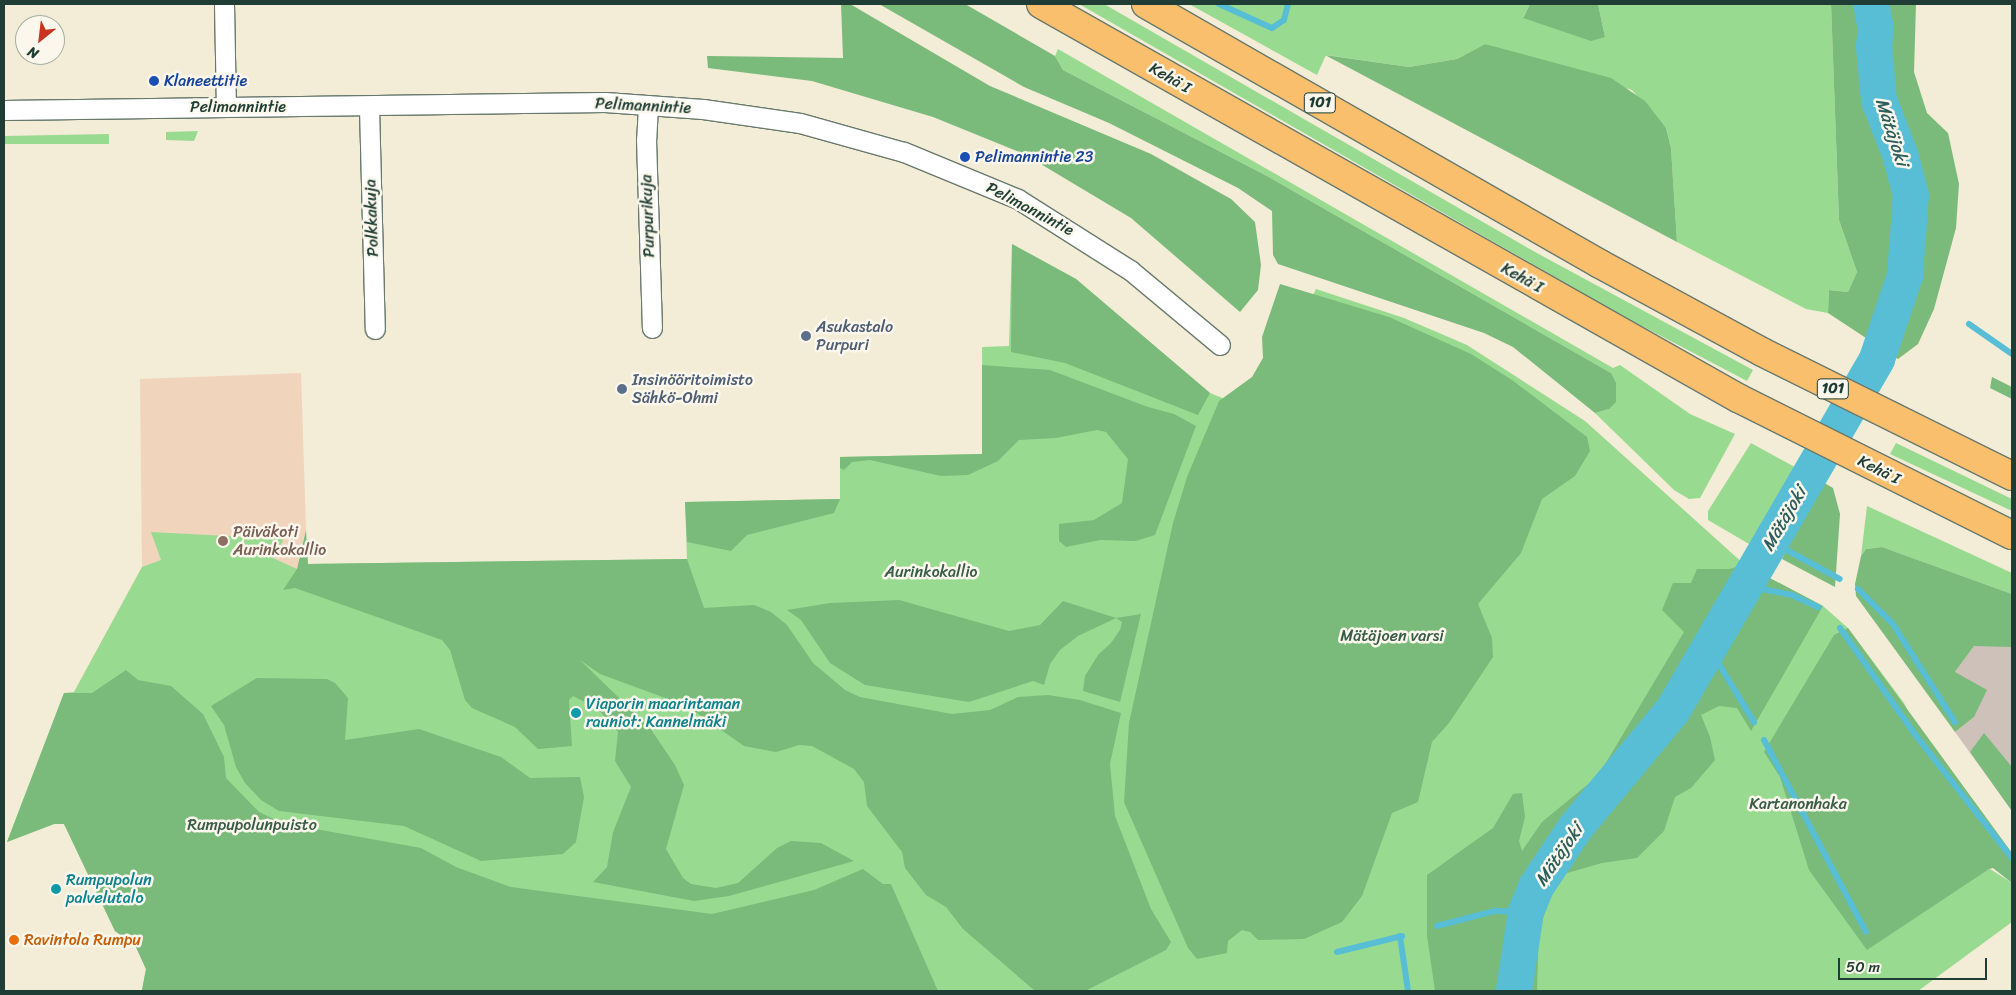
<!DOCTYPE html>
<meta charset="utf-8">
<style>
body{margin:0}
#map{position:relative;width:2016px;height:995px;overflow:hidden;background:#f3ecd6;font-family:Sriracha,sans-serif}
div>[style]{position:absolute}
[style*='--x']{left:calc(var(--x)*1px);top:calc(var(--y)*1px);width:calc(var(--w)*1px);rotate:calc(var(--a)*1deg)}
.built>*{inset:0;background:#f0d5bc}
.industrial>*{inset:0;background:#cec1b9}
.green>*{inset:0;background:#99da91}
.forest>*{inset:0;background:#7aba7b}
.stream>*{height:6px;margin:-3px;padding:0 3px;transform-origin:3px;border-radius:3px;background:#58bed6}
.river>*{height:36px;margin:-18px;padding:0 18px;transform-origin:18px;border-radius:18px;background:#58bed6}
.roads{filter:drop-shadow(1px 0 #697a6d) drop-shadow(-1px 0 #697a6d) drop-shadow(0 1px #697a6d) drop-shadow(0 -1px #697a6d)}
.minor>*{height:19px;margin:-9.5px;padding:0 9.5px;transform-origin:9.5px;border-radius:9.5px;background:#fff}
.trunk>*{height:28px;margin:-14px;padding:0 14px;transform-origin:14px;border-radius:14px;background:#f9bf6d}
.dots>*{width:14px;height:14px;translate:-50% -50%;box-sizing:border-box;border:2px solid #fbf7ec;border-radius:50%}
span{translate:-50% -50%;white-space:nowrap;text-align:center;line-height:1.15;-webkit-text-stroke:5px #fbf7ec;paint-order:stroke}
.shield-label span{padding:1px 4px;background:#fbf7ec;border:1px solid;border-radius:4px;-webkit-text-stroke-width:0}
.shield-label{font-size:15px;color:#1f3d34;font-weight:700}
.street-label{font-size:16px;color:#1f3d34}
.transit-label{font-size:16px;color:#164399}
.left{translate:0 -50%;text-align:left}
.service-label{font-size:16px;color:#4e5e75}
.education-label{font-size:16px;color:#785e54}
.park-label{font-size:16px;color:#375c47}
.culture-label{font-size:16px;color:#0d838f}
.food-label{font-size:16px;color:#c56008}
.water-label{font-size:18px;color:#2d5d5c;font-style:italic}
.frame{position:absolute;inset:0;border:5px solid #1f3d34;pointer-events:none}
.north{position:absolute;left:15px;top:15px;width:50px;height:50px;box-sizing:border-box;background:#fbf7ec;border:1px solid #a3ada2;border-radius:50%;rotate:209deg;font-size:14px;font-weight:700;line-height:20px;text-align:center;color:#1f3d34}
.north::after{content:'';display:block;margin:auto;width:18px;height:22px;background:#c8321e;clip-path:polygon(50% 0,100% 100%,50% 72%,0 100%)}
.scale{position:absolute;left:1838px;top:958px;width:149px;height:22px;box-sizing:border-box;border:2px solid #1f3d34;border-top:0;padding-left:6px;font-size:15px;line-height:18px;white-space:nowrap;color:#1f3d34;-webkit-text-stroke:4px #fbf7ec;paint-order:stroke}
</style>
<div id="map">
<div class="built">
<div style="clip-path:polygon(301px 373px,306px 530px,297px 569px,74px 692px,142px 567px,140px 379px)"></div>
</div>
<div class="industrial">
<div style="clip-path:polygon(2010px 645px,2012px 647px,2012px 811px,1955px 732px,1974px 717px,1955px 672px,1974px 646px)"></div>
</div>
<div class="green">
<div style="clip-path:polygon(1079px 4px,1104px 4px,1535px 252px,1753px 370px,1747px 381px,1621px 315px)"></div>
<div style="clip-path:polygon(1189px 4px,1530px 4px,1523px 17px,1605px 37px,1598px 4px,1831px 4px,1839px 220px,1857px 272px,1848px 292px,1829px 290px,1828px 313px,1806px 309px,1677px 242px,1671px 148px,1666px 128px,1632px 90px,1485px 44px,1457px 59px,1409px 67px,1326px 55px,1317px 75px)"></div>
<div style="clip-path:polygon(1058px 49px,1613px 368px,1620px 365px,1690px 414px,1735px 434px,1700px 498px,1689px 499px,1674px 490px,1595px 413px,1609px 409px,1611px 373px,1267px 176px,1063px 70px,1055px 56px)"></div>
<div style="clip-path:polygon(198px 131px,194px 141px,166px 140px,166px 132px)"></div>
<div style="clip-path:polygon(109px 134px,109px 144px,4px 144px,4px 136px)"></div>
<div style="clip-path:polygon(1012px 244px,1076px 279px,1210px 393px,1242px 406px,1283px 354px,1316px 289px,1404px 318px,1467px 345px,1585px 421px,1745px 565px,1823px 606px,1848px 628px,1904px 703px,1990px 869px,2012px 883px,2012px 922px,1918px 991px,150px 991px,142px 990px,146px 969px,135px 945px,115px 931px,64px 824px,54px 824px,7px 842px,64px 693px,74px 692px,142px 567px,161px 560px,151px 532px,284px 539px,273px 558px,297px 569px,308px 564px,687px 559px,685px 502px,840px 499px,840px 457px,983px 454px,982px 347px,1009px 346px)"></div>
<div style="clip-path:polygon(1751px 443px,1802px 471px,1761px 551px,1708px 520px,1708px 511px)"></div>
<div style="clip-path:polygon(1896px 443px,2012px 499px,2012px 511px,1890px 454px)"></div>
<div style="clip-path:polygon(1867px 506px,2012px 573px,2012px 594px,1882px 547px,1866px 549px,1861px 556px)"></div>
</div>
<div class="forest">
<div style="clip-path:polygon(841px 4px,850px 4px,990px 86px,1151px 154px,1231px 199px,1255px 222px,1261px 265px,1258px 290px,1240px 312px,1131px 218px,1024px 154px,933px 117px,812px 81px,708px 68px,707px 56px,843px 58px)"></div>
<div style="clip-path:polygon(879px 4px,965px 4px,1055px 56px,1063px 70px,1267px 176px,1611px 373px,1616px 383px,1616px 402px,1609px 409px,1595px 413px,1513px 347px,1484px 333px,1278px 264px,1273px 255px,1272px 211px,1238px 188px,1109px 123px,1024px 87px)"></div>
<div style="clip-path:polygon(1530px 4px,1598px 4px,1605px 37px,1591px 41px,1523px 18px)"></div>
<div style="clip-path:polygon(1831px 4px,1916px 4px,1914px 72px,1927px 113px,1948px 133px,1959px 184px,1956px 228px,1934px 309px,1918px 344px,1898px 359px,1828px 313px,1829px 290px,1848px 292px,1857px 272px,1839px 220px)"></div>
<div style="clip-path:polygon(1485px 44px,1611px 78px,1645px 101px,1666px 128px,1671px 148px,1677px 242px,1325px 55px,1409px 67px,1457px 59px)"></div>
<div style="clip-path:polygon(1012px 244px,1076px 279px,1210px 393px,1198px 415px,1065px 363px,1011px 352px)"></div>
<div style="clip-path:polygon(1280px 284px,1389px 317px,1471px 354px,1512px 380px,1587px 437px,1590px 451px,1575px 476px,1542px 499px,1521px 553px,1478px 604px,1492px 638px,1493px 657px,1449px 723px,1432px 742px,1418px 802px,1392px 813px,1362px 896px,1342px 922px,1304px 939px,1258px 940px,1250px 932px,1242px 930px,1228px 941px,1227px 953px,1197px 959px,1188px 948px,1124px 802px,1129px 723px,1173px 523px,1187px 477px,1219px 401px,1252px 377px,1263px 358px,1262px 337px)"></div>
<div style="clip-path:polygon(982px 365px,1050px 370px,1148px 407px,1174px 414px,1196px 426px,1155px 535px,1136px 541px,1100px 540px,1066px 547px,1059px 541px,1059px 524px,1094px 520px,1122px 503px,1128px 459px,1106px 432px,1097px 430px,1056px 438px,1019px 440px,998px 461px,968px 475px,941px 476px,870px 460px,852px 462px,844px 470px,840px 468px,840px 457px,982px 454px)"></div>
<div style="clip-path:polygon(1992px 377px,2012px 387px,2012px 399px,1990px 388px)"></div>
<div style="clip-path:polygon(1821px 481px,1833px 488px,1840px 514px,1835px 587px,1782px 559px)"></div>
<div style="clip-path:polygon(840px 499px,834px 513px,747px 535px,731px 551px,687px 542px,685px 502px)"></div>
<div style="clip-path:polygon(306px 530px,308px 564px,687px 559px,704px 608px,754px 605px,771px 612px,787px 625px,813px 663px,845px 690px,860px 697px,952px 714px,990px 710px,1018px 697px,1048px 695px,1080px 700px,1121px 713px,1110px 764px,1115px 816px,1151px 909px,1171px 942px,1166px 950px,1085px 991px,1035px 991px,963px 929px,946px 907px,926px 895px,905px 868px,902px 852px,867px 806px,864px 782px,854px 769px,812px 746px,799px 745px,776px 752px,744px 746px,687px 706px,600px 674px,580px 660px,650px 728px,675px 765px,684px 785px,666px 849px,683px 878px,691px 884px,716px 888px,738px 883px,777px 848px,791px 841px,821px 843px,854px 861px,729px 896px,694px 901px,593px 882px,607px 867px,613px 832px,631px 787px,615px 761px,618px 732px,598px 709px,573px 696px,569px 700px,572px 746px,538px 749px,515px 727px,472px 708px,465px 700px,450px 650px,442px 640px,295px 588px,283px 590px,297px 569px)"></div>
<div style="clip-path:polygon(1882px 547px,2012px 594px,2012px 647px,1974px 646px,1955px 672px,1987px 690px,1974px 717px,1955px 732px,1856px 596px,1855px 584px,1861px 556px,1866px 549px)"></div>
<div style="clip-path:polygon(1745px 565px,1823px 606px,1751px 731px,1737px 708px,1719px 706px,1701px 715px,1710px 737px,1715px 760px,1691px 788px,1675px 797px,1664px 831px,1637px 858px,1602px 863px,1557px 876px,1547px 894px,1539px 923px,1537px 991px,1435px 991px,1427px 936px,1427px 875px,1493px 828px,1513px 794px,1522px 793px,1525px 817px,1519px 841px,1522px 851px,1542px 822px,1598px 776px,1684px 632px,1662px 610px,1673px 583px,1691px 583px,1697px 569px,1729px 569px)"></div>
<div style="clip-path:polygon(899px 600px,1009px 631px,1040px 625px,1063px 601px,1116px 618px,1141px 614px,1120px 702px,1083px 691px,1085px 676px,1098px 655px,1111px 643px,1120px 630px,1122px 622px,1116px 618px,1078px 636px,1060px 650px,1050px 664px,1044px 685px,1033px 681px,969px 702px,865px 685px,830px 663px,801px 620px,787px 610px,830px 603px)"></div>
<div style="clip-path:polygon(1848px 628px,2012px 853px,2012px 883px,1993px 868px,1989px 869px,1867px 950px,1809px 870px,1780px 777px,1764px 752px,1834px 635px)"></div>
<div style="clip-path:polygon(126px 670px,138px 680px,171px 686px,203px 714px,224px 757px,226px 778px,259px 812px,282px 823px,421px 848px,456px 867px,511px 887px,712px 914px,814px 890px,863px 869px,883px 884px,891px 884px,938px 991px,142px 990px,146px 969px,135px 945px,115px 931px,64px 824px,54px 824px,7px 842px,64px 693px,92px 693px)"></div>
<div style="clip-path:polygon(257px 678px,327px 679px,335px 683px,348px 698px,345px 740px,419px 729px,501px 757px,530px 778px,580px 777px,584px 797px,576px 842px,563px 854px,481px 861px,404px 826px,279px 811px,261px 800px,245px 783px,236px 767px,224px 725px,211px 706px)"></div>
<div style="clip-path:polygon(1984px 733px,2012px 767px,2012px 811px,1970px 752px)"></div>
</div>
<div class="stream">
<div style="--x:1219;--y:4;--w:58;--a:24.4"></div>
<div style="--x:1272;--y:28;--w:14;--a:-34"></div>
<div style="--x:1284;--y:20;--w:16;--a:-76"></div>
<div style="--x:1969;--y:324;--w:52;--a:34.9"></div>
<div style="--x:1772;--y:542;--w:77;--a:28.6"></div>
<div style="--x:1747;--y:586;--w:46;--a:11.3"></div>
<div style="--x:1792;--y:595;--w:29;--a:25"></div>
<div style="--x:1858;--y:589;--w:49;--a:45"></div>
<div style="--x:1893;--y:624;--w:116;--a:57.7"></div>
<div style="--x:1840;--y:628;--w:133;--a:54.8"></div>
<div style="--x:1917;--y:737;--w:154;--a:51.9"></div>
<div style="--x:1708;--y:646;--w:89;--a:58.8"></div>
<div style="--x:1764;--y:740;--w:217;--a:62"></div>
<div style="--x:1437;--y:926;--w:59;--a:-14.7"></div>
<div style="--x:1494;--y:911;--w:32;--a:2"></div>
<div style="--x:1400;--y:936;--w:56;--a:81.7"></div>
<div style="--x:1337;--y:952;--w:67;--a:-13.8"></div>
</div>
<div class="river">
<div style="--x:1514;--y:991;--w:80;--a:-81.4"></div>
<div style="--x:1526;--y:912;--w:27;--a:-68"></div>
<div style="--x:1536;--y:887;--w:72;--a:-56.3"></div>
<div style="--x:1576;--y:827;--w:152;--a:-50.3"></div>
<div style="--x:1673;--y:710;--w:406;--a:-59.8"></div>
<div style="--x:1877;--y:359;--w:88;--a:-71.4"></div>
<div style="--x:1905;--y:276;--w:81;--a:-85.8"></div>
<div style="--x:1911;--y:195;--w:42;--a:-105"></div>
<div style="--x:1900;--y:154;--w:58;--a:-111.3"></div>
<div style="--x:1879;--y:100;--w:54;--a:-95.3"></div>
<div style="--x:1874;--y:46;--w:17;--a:-83"></div>
<div style="--x:1876;--y:29;--w:25;--a:-101"></div>
</div>
<div class="roads">
<div class="minor">
<div style="--x:224;--y:4;--w:103;--a:88.9"></div>
<div style="--x:648;--y:105;--w:34;--a:93"></div>
<div style="--x:646;--y:139;--w:189;--a:88.2"></div>
<div style="--x:369;--y:107;--w:222;--a:88.5"></div>
<div style="--x:4;--y:110;--w:601;--a:-0.76"></div>
<div style="--x:605;--y:102;--w:98;--a:4.1"></div>
<div style="--x:703;--y:109;--w:98;--a:8.2"></div>
<div style="--x:800;--y:123;--w:108;--a:15.6"></div>
<div style="--x:904;--y:152;--w:123;--a:22.4"></div>
<div style="--x:1018;--y:199;--w:133;--a:32.4"></div>
<div style="--x:1130;--y:270;--w:117;--a:39.8"></div>
</div>
<div class="trunk">
<div style="--x:1041;--y:4;--w:801;--a:29.48"></div>
<div style="--x:1738;--y:398;--w:306;--a:26.6"></div>
<div style="--x:1146;--y:4;--w:523;--a:29.8"></div>
<div style="--x:1600;--y:264;--w:184;--a:28.5"></div>
<div style="--x:1762;--y:352;--w:279;--a:26.4"></div>
</div>
</div>
<div class="dots">
<div style="left:154px;top:81px;background:#1a4fb4"></div>
<div style="left:965px;top:157px;background:#1a4fb4"></div>
<div style="left:806px;top:336px;background:#5c6f8a"></div>
<div style="left:622px;top:389px;background:#5c6f8a"></div>
<div style="left:223px;top:541px;background:#8d6e63"></div>
<div style="left:576px;top:713px;background:#0f9aa8"></div>
<div style="left:56px;top:889px;background:#0f9aa8"></div>
<div style="left:14px;top:940px;background:#e8710a"></div>
</div>
<div class="shield-label">
<span style="left:1320px;top:103px">101</span>
<span style="left:1833px;top:389px">101</span>
</div>
<div class="street-label">
<span style="left:1170px;top:78px;rotate:30deg">Kehä I</span>
<span style="left:643px;top:106px;rotate:3deg">Pelimannintie</span>
<span style="left:238px;top:107px">Pelimannintie</span>
<span style="left:1030px;top:209px;rotate:28deg">Pelimannintie</span>
<span style="left:648px;top:216px;rotate:-92deg">Purpurikuja</span>
<span style="left:372px;top:218px;rotate:-92deg">Polkkakuja</span>
<span style="left:1522px;top:278px;rotate:29deg">Kehä I</span>
<span style="left:1879px;top:470px;rotate:27deg">Kehä I</span>
</div>
<div class="transit-label">
<span class="left" style="left:164px;top:81px">Klaneettitie</span>
<span class="left" style="left:975px;top:157px">Pelimannintie 23</span>
</div>
<div class="service-label">
<span class="left" style="left:816px;top:336px">Asukastalo<br>Purpuri</span>
<span class="left" style="left:632px;top:389px">Insinööritoimisto<br>Sähkö-Ohmi</span>
</div>
<div class="education-label">
<span class="left" style="left:233px;top:541px">Päiväkoti<br>Aurinkokallio</span>
</div>
<div class="park-label">
<span style="left:931px;top:572px">Aurinkokallio</span>
<span style="left:1392px;top:636px">Mätäjoen varsi</span>
<span style="left:1798px;top:804px">Kartanonhaka</span>
<span style="left:252px;top:825px">Rumpupolunpuisto</span>
</div>
<div class="culture-label">
<span class="left" style="left:586px;top:713px">Viaporin maarintaman<br>rauniot: Kannelmäki</span>
<span class="left" style="left:66px;top:889px">Rumpupolun<br>palvelutalo</span>
</div>
<div class="food-label">
<span class="left" style="left:24px;top:940px">Ravintola Rumpu</span>
</div>
<div class="water-label">
<span style="left:1892px;top:132px;rotate:72deg">Mätäjoki</span>
<span style="left:1784px;top:519px;rotate:-60deg">Mätäjoki</span>
<span style="left:1559px;top:855px;rotate:-56deg">Mätäjoki</span>
</div>
<div class="frame"></div>
<div class="north">N</div>
<div class="scale">50 m</div>
</div>
